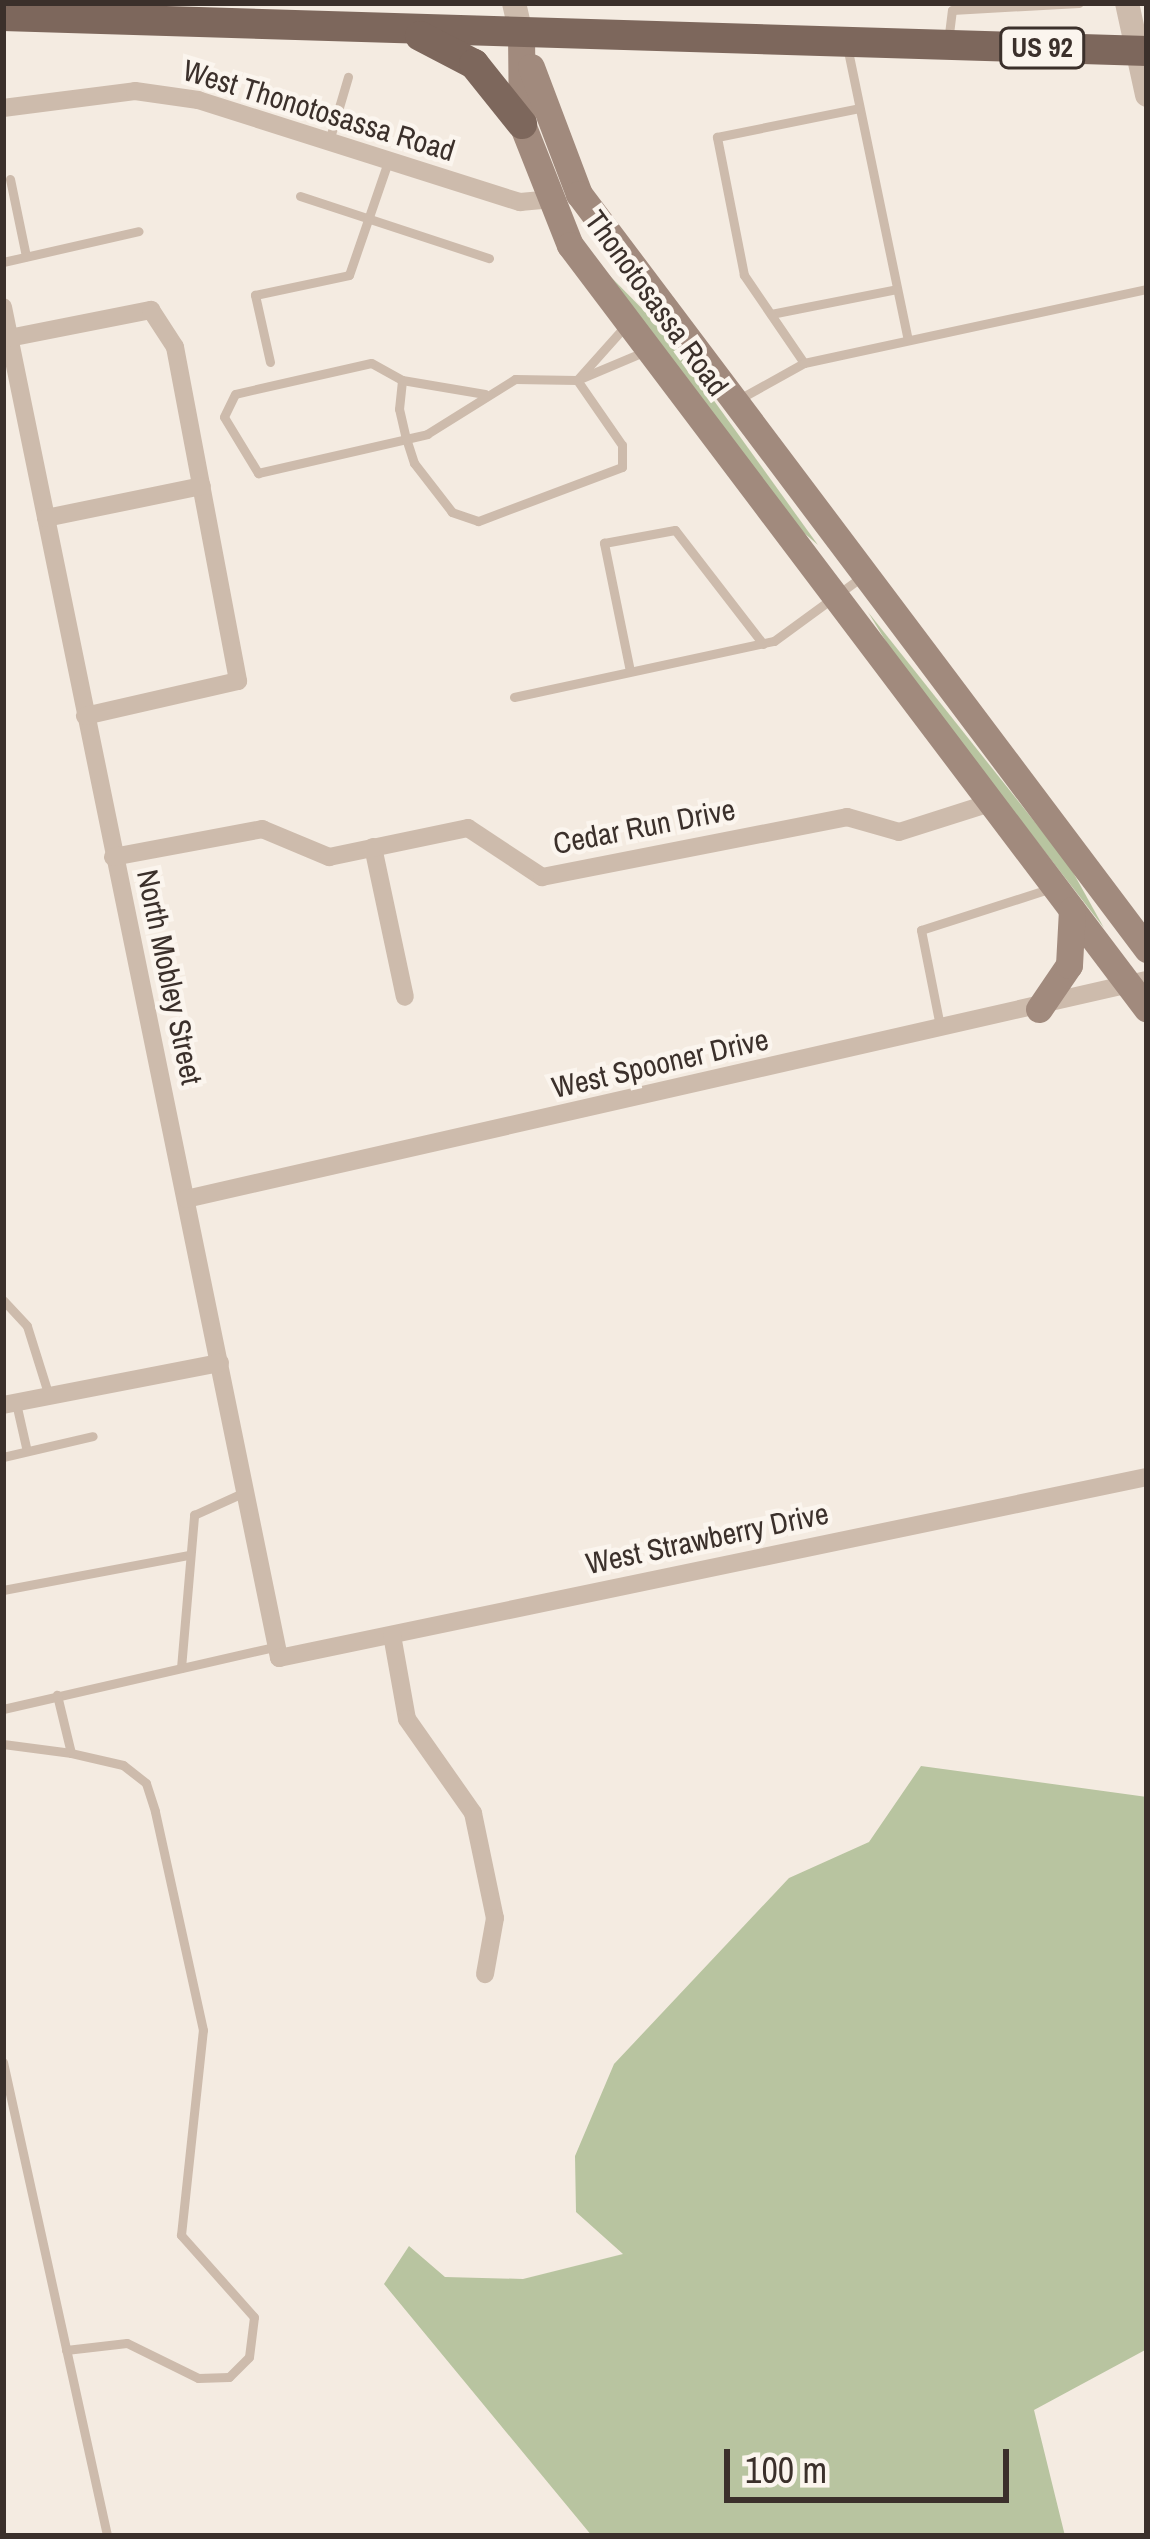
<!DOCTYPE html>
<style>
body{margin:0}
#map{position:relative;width:1150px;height:2539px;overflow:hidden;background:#f4ebe1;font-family:"Archivo Narrow",sans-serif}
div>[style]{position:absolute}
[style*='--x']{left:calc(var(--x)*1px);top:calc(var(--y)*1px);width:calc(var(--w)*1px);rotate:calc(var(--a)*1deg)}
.green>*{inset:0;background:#b8c4a0}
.service>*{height:9px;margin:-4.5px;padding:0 4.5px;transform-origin:4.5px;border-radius:4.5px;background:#cdbbac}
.minor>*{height:18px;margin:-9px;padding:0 9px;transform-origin:9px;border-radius:9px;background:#cdbbac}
.tertiary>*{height:24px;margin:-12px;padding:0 12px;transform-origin:12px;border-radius:12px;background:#cdbbac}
.secondary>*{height:27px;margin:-13.5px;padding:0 13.5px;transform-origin:13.5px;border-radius:13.5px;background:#a18a7d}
.primary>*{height:30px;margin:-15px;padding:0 15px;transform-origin:15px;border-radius:15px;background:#7d675c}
span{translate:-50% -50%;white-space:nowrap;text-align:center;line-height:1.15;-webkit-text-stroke:9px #fbf5ee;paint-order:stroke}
.shield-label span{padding:3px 9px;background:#fbf5ee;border:3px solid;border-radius:9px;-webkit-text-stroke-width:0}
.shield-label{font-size:27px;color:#3b302b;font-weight:700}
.street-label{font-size:30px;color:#3b302b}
.frame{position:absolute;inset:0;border:6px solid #3b302b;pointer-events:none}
.scale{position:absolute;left:724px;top:2449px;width:285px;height:54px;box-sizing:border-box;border:6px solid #3b302b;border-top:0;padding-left:15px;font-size:36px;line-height:42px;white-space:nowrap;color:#3b302b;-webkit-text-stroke:9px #fbf5ee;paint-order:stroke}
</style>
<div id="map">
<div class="green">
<div style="clip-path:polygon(606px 272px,663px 330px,818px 545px,788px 519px)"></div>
<div style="clip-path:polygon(868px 612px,1069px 865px,1104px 928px,901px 666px)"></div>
<div style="clip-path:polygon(921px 1766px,1147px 1797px,1147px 2349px,1034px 2410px,1065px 2536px,592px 2536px,384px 2284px,409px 2246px,445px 2277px,523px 2279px,623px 2254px,576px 2212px,575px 2156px,614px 2064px,789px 1878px,869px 1842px)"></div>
</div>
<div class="service">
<div style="--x:948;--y:42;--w:32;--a:-83"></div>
<div style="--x:952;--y:10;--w:127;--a:-3.2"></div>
<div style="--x:847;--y:46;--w:300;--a:78.3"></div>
<div style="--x:329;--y:141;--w:67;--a:-73.5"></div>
<div style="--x:10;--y:179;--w:79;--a:78.3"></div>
<div style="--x:300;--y:196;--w:199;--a:18.2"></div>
<div style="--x:3;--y:262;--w:139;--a:-12.8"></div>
<div style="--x:771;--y:314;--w:128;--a:-11.2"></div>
<div style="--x:627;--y:324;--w:75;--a:131.8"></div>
<div style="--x:577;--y:380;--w:75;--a:-22.8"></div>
<div style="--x:270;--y:362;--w:69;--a:-102.6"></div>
<div style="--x:255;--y:295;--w:96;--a:-12"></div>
<div style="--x:349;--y:275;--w:120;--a:-71"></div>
<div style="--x:804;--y:363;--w:107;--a:-124.3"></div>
<div style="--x:744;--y:275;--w:141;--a:-101.1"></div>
<div style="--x:717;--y:137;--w:145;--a:-11.5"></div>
<div style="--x:402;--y:380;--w:35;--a:-151"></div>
<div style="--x:371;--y:363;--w:139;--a:167.2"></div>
<div style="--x:235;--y:394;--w:25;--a:116"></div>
<div style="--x:224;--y:417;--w:66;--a:58.7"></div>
<div style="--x:258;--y:473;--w:152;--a:-12.9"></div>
<div style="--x:406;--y:439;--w:22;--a:-13"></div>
<div style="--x:427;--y:434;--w:104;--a:-32"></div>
<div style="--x:515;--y:379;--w:62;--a:0.9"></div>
<div style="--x:577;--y:380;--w:79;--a:55.3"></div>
<div style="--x:622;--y:445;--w:22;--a:90"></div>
<div style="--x:622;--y:467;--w:154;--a:159.4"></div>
<div style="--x:478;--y:521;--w:28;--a:-161"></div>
<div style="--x:452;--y:512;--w:62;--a:-127.8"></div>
<div style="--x:414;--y:463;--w:25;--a:-108"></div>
<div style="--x:406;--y:439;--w:31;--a:-103"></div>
<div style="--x:399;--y:409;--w:29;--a:-84"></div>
<div style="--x:402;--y:380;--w:84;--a:9.6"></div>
<div style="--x:741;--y:398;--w:72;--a:-29.1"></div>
<div style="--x:804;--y:363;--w:351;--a:-12.2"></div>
<div style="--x:630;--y:671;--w:131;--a:-101.5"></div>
<div style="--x:604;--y:543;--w:72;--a:-10.4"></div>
<div style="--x:675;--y:530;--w:144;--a:52.3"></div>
<div style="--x:514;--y:697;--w:266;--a:-12.2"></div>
<div style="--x:774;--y:641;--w:107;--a:-36.2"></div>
<div style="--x:940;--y:1026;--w:98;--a:-101.2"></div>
<div style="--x:921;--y:930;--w:134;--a:-17.8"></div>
<div style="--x:3;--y:1300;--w:35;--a:47"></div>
<div style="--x:27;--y:1326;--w:73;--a:72.6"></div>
<div style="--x:16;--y:1403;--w:45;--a:77.2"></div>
<div style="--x:3;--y:1457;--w:92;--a:-13.1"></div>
<div style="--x:3;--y:1590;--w:188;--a:-10.7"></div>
<div style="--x:181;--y:1668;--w:154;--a:-85.1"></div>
<div style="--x:194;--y:1515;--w:56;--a:-24.3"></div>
<div style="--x:3;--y:1709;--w:281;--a:-12.9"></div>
<div style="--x:3;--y:1744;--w:69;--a:7.5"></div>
<div style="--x:71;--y:1753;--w:60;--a:-103.6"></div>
<div style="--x:3;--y:2062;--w:485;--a:77.6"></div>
<div style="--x:66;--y:2350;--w:61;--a:-6.5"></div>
<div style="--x:127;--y:2343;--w:79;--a:26.2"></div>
<div style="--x:198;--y:2378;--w:31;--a:-2"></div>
<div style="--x:229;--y:2377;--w:28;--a:-45"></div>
<div style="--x:249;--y:2357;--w:40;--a:-82.9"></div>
<div style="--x:254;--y:2317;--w:110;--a:-131.7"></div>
<div style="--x:181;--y:2235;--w:206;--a:-83.9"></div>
<div style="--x:203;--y:2030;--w:224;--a:-102.4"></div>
<div style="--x:155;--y:1811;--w:29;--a:-108"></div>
<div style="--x:146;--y:1783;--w:29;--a:-142"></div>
<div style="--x:123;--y:1765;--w:53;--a:-167"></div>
</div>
<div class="minor">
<div style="--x:3;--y:108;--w:133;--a:-7.3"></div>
<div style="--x:135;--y:91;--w:64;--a:8.1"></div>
<div style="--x:198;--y:100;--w:338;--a:17.6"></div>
<div style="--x:520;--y:202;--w:25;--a:-5"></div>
<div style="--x:3;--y:307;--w:1379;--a:78.45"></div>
<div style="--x:279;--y:1658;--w:887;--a:-11.78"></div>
<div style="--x:9;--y:338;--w:145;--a:-11.2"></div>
<div style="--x:151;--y:310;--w:44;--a:57"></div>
<div style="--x:175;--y:347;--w:340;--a:79.3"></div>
<div style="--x:238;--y:681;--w:157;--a:167.1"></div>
<div style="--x:46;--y:518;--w:159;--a:-11.6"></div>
<div style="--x:373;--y:847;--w:153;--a:78"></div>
<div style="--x:113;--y:857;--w:152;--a:-10.6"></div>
<div style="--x:262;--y:829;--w:73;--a:22.7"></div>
<div style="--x:329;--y:857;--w:142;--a:-11.8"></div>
<div style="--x:468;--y:828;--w:89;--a:33.5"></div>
<div style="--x:542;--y:877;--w:311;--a:-11.1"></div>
<div style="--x:847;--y:817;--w:54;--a:16.1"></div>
<div style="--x:899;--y:832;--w:96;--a:-17.7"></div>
<div style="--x:186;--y:1199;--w:986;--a:-12.84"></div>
<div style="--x:3;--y:1405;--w:221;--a:-11"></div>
<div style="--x:392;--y:1635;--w:85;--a:79.9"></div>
<div style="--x:407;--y:1719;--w:115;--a:54.9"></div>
<div style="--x:473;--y:1813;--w:107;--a:78.2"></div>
<div style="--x:495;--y:1918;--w:57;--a:100.1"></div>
</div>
<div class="tertiary">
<div style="--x:514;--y:3;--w:32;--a:77"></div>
<div style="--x:1127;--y:3;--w:94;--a:77.7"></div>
</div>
<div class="secondary">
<div style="--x:521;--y:34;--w:90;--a:89.4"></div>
<div style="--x:522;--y:124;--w:130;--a:68.4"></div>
<div style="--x:570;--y:245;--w:957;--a:52.94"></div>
<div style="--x:531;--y:67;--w:136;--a:69.3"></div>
<div style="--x:579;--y:194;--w:945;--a:53.05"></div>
<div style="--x:1039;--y:1009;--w:53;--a:-55.7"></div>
<div style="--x:1069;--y:965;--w:55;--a:-86.9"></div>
</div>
<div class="primary">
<div style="--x:3;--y:16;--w:1145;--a:1.75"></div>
<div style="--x:420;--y:36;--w:61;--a:27.4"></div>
<div style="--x:474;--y:64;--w:77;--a:51.3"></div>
</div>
<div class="shield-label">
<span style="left:1042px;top:48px">US 92</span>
</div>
<div class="street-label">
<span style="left:319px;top:110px;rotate:17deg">West Thonotosassa Road</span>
<span style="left:657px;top:303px;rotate:54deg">Thonotosassa Road</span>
<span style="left:644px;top:826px;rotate:-11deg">Cedar Run Drive</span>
<span style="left:170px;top:977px;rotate:78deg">North Mobley Street</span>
<span style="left:660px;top:1063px;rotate:-13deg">West Spooner Drive</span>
<span style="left:707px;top:1538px;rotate:-12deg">West Strawberry Drive</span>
</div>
<div class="frame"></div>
<div class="scale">100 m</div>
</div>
